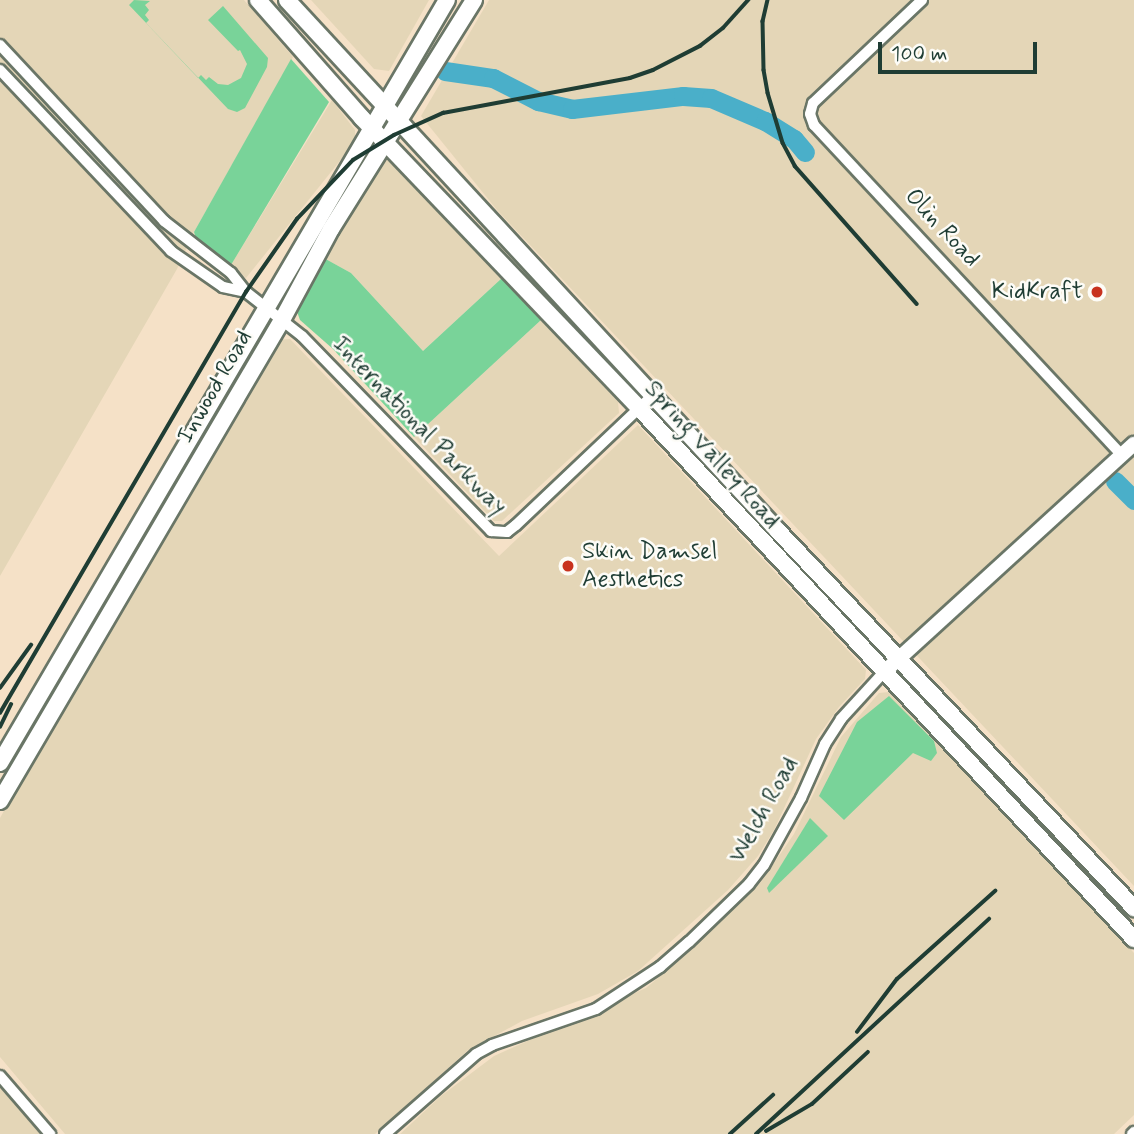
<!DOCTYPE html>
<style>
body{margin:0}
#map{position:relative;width:1134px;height:1134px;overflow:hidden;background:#f5e1c7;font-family:Mynerve,sans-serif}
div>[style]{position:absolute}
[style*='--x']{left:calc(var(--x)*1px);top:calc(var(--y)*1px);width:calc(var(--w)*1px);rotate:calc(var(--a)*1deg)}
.built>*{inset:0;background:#e4d6b7}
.green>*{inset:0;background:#79d399}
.river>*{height:19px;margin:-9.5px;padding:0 9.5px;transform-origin:9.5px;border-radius:9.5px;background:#4aafc9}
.roads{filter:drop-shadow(2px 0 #6a7667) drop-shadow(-2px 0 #6a7667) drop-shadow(0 2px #6a7667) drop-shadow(0 -2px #6a7667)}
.minor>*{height:10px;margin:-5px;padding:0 5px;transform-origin:5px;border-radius:5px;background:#fff}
.tertiary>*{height:14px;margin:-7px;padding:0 7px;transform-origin:7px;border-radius:7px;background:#fff}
.secondary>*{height:16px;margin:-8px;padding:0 8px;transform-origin:8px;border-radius:8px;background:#fff}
.rail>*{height:3.5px;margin:-1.75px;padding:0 1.75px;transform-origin:1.75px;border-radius:1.75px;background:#1f3d34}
.dots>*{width:19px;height:19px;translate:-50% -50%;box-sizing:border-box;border:4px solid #fdfcf7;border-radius:50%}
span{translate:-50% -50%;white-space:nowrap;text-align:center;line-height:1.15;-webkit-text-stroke:5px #fdfcf7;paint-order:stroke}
.street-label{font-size:24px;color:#1f3d34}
.poi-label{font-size:24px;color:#1f3d34}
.right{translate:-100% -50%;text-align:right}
.left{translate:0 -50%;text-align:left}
.scale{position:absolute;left:878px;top:42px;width:159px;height:32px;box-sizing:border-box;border:4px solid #1f3d34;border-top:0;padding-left:9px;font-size:21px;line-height:24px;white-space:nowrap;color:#1f3d34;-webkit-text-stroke:5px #fdfcf7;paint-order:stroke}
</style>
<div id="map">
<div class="built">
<div style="clip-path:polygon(0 0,244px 0,293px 57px,194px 232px,177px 269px,0 576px)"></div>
<div style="clip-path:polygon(311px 0,429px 0,389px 71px,374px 69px)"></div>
<div style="clip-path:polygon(489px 0,1134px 0,1134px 886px,497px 210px,421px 116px)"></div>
<div style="clip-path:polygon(332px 100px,355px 130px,355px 142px,246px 278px,231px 265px)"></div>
<div style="clip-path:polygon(393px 160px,502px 278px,423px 351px,351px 273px,322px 257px,378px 162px)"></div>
<div style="clip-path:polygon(541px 320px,618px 402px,619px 413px,502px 521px,494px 521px,414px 437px)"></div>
<div style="clip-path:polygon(290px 339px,499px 556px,638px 425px,866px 670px,865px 679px,839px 707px,816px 739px,774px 830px,758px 856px,728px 890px,638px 971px,598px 994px,522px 1021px,467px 1051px,375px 1134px,65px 1134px,0 1057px,0 818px,162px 529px,273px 340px)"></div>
<div style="clip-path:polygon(889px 692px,1134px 953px,1134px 1115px,1114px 1134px,400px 1134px,441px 1096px,494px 1056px,646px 988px,682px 958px,761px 882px,794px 834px,841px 737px,879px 693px)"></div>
<div style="clip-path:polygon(0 1086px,18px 1107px,40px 1134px,0 1134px)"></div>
</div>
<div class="green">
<div style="clip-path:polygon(134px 0,150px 1px,145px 5px,149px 10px,145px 15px,149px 20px,146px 23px,198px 78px,201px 75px,206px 80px,209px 77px,218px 84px,228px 85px,241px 78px,247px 64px,240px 50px,238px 51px,208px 20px,223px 6px,268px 58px,267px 67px,245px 108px,237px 112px,228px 109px,129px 5px)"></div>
<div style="clip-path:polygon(291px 59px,329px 102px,231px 265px,196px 239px,194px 232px)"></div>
<div style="clip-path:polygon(322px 257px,351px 273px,423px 351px,502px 278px,541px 320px,414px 437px,333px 349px,300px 320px,295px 306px)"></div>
<div style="clip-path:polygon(889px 696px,934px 741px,937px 753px,931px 761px,913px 753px,844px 820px,819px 796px,857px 722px)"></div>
<div style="clip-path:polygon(810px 818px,828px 836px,769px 893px,767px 888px)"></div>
</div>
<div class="river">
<div style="--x:445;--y:71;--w:49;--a:8.3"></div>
<div style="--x:493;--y:78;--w:51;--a:27.1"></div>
<div style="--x:538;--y:101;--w:35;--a:13"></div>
<div style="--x:572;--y:109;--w:112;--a:-6.7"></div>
<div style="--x:683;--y:96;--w:28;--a:4"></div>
<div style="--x:711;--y:98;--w:59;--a:23.1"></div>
<div style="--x:765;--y:121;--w:34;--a:32"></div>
<div style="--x:794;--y:139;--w:17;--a:50"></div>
<div style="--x:1115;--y:481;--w:27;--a:45"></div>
</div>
<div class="roads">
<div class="minor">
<div style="--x:922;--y:0;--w:150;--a:136.6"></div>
<div style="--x:813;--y:103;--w:11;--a:105"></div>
<div style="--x:810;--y:114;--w:12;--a:70"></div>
<div style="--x:814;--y:125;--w:451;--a:47"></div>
<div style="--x:0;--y:45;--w:241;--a:47"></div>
<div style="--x:164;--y:221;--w:85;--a:37.8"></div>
<div style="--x:231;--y:273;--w:24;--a:52"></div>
<div style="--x:246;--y:292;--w:71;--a:38.2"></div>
<div style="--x:302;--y:336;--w:272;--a:45.9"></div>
<div style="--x:491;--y:531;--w:16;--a:4"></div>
<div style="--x:507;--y:532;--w:11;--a:-38"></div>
<div style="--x:516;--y:525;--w:189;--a:-43.5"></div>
<div style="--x:0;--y:70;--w:249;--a:46.6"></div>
<div style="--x:171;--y:251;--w:63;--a:34.7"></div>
<div style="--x:223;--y:287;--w:24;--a:12"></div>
<div style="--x:0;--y:1076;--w:77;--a:49.2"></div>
<div style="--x:385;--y:1134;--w:121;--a:-41.3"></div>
<div style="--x:476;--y:1054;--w:18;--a:-29"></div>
<div style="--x:492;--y:1045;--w:110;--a:-19.1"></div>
<div style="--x:596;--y:1009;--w:77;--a:-33.3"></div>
<div style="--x:660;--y:967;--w:38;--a:-41"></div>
<div style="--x:689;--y:942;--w:83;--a:-44"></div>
<div style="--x:749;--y:884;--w:24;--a:-52"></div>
<div style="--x:764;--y:865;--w:77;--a:-61.1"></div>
<div style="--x:801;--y:798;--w:59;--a:-66"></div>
<div style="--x:825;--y:744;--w:30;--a:-57"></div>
<div style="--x:841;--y:719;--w:62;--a:-47.6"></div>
<div style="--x:1132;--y:1134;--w:3;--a:-45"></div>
</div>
<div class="tertiary">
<div style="--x:883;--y:673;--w:340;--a:-42.4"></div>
</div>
<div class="secondary">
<div style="--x:258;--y:0;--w:157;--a:48.6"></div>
<div style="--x:362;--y:118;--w:401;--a:46.3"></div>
<div style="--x:639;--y:408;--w:726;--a:47.01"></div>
<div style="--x:287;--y:0;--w:723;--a:47.24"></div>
<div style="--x:778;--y:531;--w:519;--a:46.64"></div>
<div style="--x:0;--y:763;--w:884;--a:-59.64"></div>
<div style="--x:0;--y:801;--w:558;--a:-59.62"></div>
<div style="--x:282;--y:320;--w:103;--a:-61.7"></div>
<div style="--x:331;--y:229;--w:270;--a:-58"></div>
</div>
</div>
<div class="rail">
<div style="--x:768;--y:0;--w:22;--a:103"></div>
<div style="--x:763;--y:21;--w:49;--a:88.8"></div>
<div style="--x:764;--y:70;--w:23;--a:80"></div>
<div style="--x:768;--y:93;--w:52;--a:73.3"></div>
<div style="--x:783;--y:143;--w:26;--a:62"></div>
<div style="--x:795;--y:166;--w:184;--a:48.5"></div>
<div style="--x:0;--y:688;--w:53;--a:-54.2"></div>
<div style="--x:0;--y:713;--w:488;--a:-59.7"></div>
<div style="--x:246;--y:292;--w:89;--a:-55.1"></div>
<div style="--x:297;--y:219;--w:81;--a:-46.5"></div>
<div style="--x:353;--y:160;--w:48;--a:-31.4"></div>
<div style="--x:394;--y:135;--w:54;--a:-24.2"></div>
<div style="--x:443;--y:113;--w:190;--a:-10.6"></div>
<div style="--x:630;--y:78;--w:24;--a:-19"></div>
<div style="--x:653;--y:70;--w:53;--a:-27.1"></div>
<div style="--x:700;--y:46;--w:29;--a:-38"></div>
<div style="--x:723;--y:28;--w:38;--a:-48"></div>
<div style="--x:0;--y:727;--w:25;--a:-64"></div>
<div style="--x:857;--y:1032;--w:66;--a:-53"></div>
<div style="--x:897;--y:979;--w:132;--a:-41.9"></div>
<div style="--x:766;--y:1131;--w:53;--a:-30.4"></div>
<div style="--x:812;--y:1104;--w:76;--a:-42.9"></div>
<div style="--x:730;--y:1134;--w:58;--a:-42.2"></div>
<div style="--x:756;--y:1134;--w:317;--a:-42.7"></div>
</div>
<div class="dots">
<div style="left:1097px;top:292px;background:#c8321e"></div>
<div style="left:568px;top:566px;background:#c8321e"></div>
</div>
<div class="street-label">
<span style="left:942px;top:228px;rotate:47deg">Olin Road</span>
<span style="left:215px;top:387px;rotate:-60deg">Inwood Road</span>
<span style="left:419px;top:426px;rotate:46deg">International Parkway</span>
<span style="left:712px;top:455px;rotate:48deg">Spring Valley Road</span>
<span style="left:764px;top:810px;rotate:-61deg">Welch Road</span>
</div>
<div class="poi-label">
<span class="right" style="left:1083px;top:292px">KidKraft</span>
<span class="left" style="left:582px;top:566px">Skin Damsel<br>Aesthetics</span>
</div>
<div class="scale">100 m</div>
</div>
